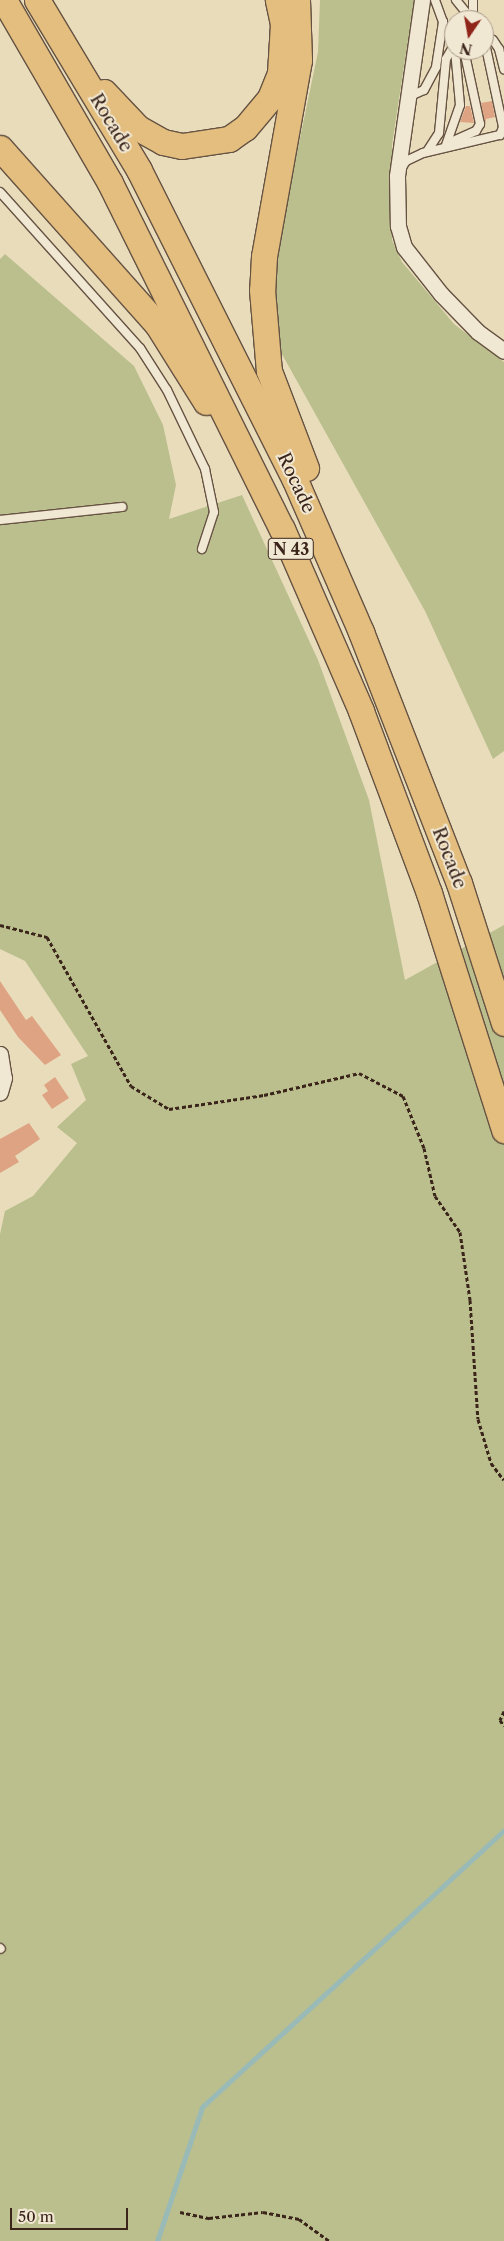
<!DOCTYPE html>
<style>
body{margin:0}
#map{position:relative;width:504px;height:2241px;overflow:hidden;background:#e9dcbb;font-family:"Libre Caslon Text",serif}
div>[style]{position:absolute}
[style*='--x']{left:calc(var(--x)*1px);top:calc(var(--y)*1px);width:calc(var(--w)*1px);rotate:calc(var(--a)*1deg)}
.green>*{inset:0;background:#babf8d}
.stream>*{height:5px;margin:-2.5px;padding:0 2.5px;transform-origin:2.5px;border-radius:2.5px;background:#99bab7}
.building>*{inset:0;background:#dda382}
.path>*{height:3px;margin-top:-1.5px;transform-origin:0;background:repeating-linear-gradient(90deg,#3b251b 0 4px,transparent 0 6.5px)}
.roads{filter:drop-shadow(1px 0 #665343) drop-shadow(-1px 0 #665343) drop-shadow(0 1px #665343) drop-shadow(0 -1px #665343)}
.service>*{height:8px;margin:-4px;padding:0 4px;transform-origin:4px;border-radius:4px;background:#f1e8d3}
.minor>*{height:15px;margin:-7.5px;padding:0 7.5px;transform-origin:7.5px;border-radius:7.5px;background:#f1e8d3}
.trunk>*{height:25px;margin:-12.5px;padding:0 12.5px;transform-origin:12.5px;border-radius:12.5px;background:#e4be7e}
span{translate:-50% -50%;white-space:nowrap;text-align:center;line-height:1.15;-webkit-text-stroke:4px #f1e8d3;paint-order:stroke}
.shield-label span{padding:1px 4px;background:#f1e8d3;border:1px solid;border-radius:4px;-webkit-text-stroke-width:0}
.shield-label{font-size:16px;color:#3b251b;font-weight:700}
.street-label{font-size:18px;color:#3b251b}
.north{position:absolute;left:444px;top:10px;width:50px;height:50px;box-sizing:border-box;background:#f1e8d3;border:1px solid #a89a89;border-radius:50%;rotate:192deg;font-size:14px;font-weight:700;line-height:20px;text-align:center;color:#3b251b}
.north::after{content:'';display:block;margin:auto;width:18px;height:22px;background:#8f2418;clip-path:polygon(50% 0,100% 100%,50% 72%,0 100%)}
.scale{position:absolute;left:10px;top:2208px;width:118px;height:22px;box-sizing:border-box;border:2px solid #3b251b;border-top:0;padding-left:6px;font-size:15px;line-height:18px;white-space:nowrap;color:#3b251b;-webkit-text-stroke:4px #f1e8d3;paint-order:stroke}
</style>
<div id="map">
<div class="green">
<div style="clip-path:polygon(320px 0,414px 0,392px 145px,392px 240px,402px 262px,454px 324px,504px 362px,504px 751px,493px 759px,425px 611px,273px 338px,268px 291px,318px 52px)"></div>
<div style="clip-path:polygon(5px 254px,134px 366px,163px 425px,176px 485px,169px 519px,242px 495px,318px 660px,369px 800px,405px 980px,504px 925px,504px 2241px,0 2241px,0 1234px,5px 1211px,33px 1196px,77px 1143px,57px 1127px,86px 1100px,71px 1064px,88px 1056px,25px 961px,0 949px,0 259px)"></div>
</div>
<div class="stream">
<div style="--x:157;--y:2241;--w:141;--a:-71.4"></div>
<div style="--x:202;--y:2107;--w:410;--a:-42.5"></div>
</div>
<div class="building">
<div style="clip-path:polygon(492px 101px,495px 117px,486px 119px,485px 125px,481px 103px)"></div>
<div style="clip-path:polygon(466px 106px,470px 106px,474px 123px,460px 122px)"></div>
<div style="clip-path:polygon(0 981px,26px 1020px,32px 1016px,61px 1055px,45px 1065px,18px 1037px,0 1010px)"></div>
<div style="clip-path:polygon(55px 1077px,69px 1098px,52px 1109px,42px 1095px,48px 1091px,44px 1085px)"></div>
<div style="clip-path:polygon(29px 1123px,40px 1139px,15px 1156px,19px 1162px,0 1173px,0 1139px)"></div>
</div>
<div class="path">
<div style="--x:0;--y:925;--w:49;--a:14.3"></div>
<div style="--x:47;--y:937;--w:171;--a:60.6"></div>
<div style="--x:131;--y:1086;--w:44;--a:31.2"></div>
<div style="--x:169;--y:1109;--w:96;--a:-8.4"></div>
<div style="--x:264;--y:1095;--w:98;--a:-13"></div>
<div style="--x:359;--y:1073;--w:50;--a:27.6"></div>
<div style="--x:403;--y:1096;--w:56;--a:68"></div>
<div style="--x:424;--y:1148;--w:49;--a:77.1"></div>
<div style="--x:435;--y:1196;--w:44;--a:55.2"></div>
<div style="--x:460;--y:1232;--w:69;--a:81.6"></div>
<div style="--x:470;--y:1300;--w:119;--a:86.2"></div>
<div style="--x:478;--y:1419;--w:46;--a:73.5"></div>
<div style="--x:491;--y:1463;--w:21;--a:53"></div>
<div style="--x:504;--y:1711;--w:10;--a:114"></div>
<div style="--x:500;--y:1720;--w:7;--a:56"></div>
<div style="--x:180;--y:2212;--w:30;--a:12"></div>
<div style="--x:209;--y:2218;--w:54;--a:-6.3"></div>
<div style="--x:263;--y:2212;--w:37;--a:11"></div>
<div style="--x:299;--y:2219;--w:37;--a:36"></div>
</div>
<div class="roads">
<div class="service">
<div style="--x:456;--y:0;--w:26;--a:51"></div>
<div style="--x:473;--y:20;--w:20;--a:-90"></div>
<div style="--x:493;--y:40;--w:11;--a:56"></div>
<div style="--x:499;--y:49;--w:21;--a:76"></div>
<div style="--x:408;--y:97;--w:17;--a:-24"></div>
<div style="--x:424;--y:90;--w:26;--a:-62"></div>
<div style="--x:436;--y:67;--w:46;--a:-81.2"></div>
<div style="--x:443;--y:22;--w:23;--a:-110"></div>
<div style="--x:451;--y:142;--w:27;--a:-24"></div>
<div style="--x:476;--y:131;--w:8;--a:-60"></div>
<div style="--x:480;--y:124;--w:76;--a:-102.2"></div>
<div style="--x:446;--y:145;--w:42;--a:-70.7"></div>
<div style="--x:460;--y:105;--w:55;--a:-95.2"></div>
<div style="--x:428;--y:150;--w:20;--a:-57"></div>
<div style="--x:439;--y:133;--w:74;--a:-84.6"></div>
<div style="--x:446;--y:59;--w:16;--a:-60"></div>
<div style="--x:401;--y:169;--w:9;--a:-58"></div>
<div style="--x:406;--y:161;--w:19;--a:-25"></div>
<div style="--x:423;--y:153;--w:79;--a:-13.2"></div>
<div style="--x:500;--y:135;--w:9;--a:-69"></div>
<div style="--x:503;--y:127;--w:91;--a:-102.1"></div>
<div style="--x:0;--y:192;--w:210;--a:48.1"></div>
<div style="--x:140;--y:348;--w:50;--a:57.3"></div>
<div style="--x:167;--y:390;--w:88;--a:64.3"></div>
<div style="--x:205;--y:469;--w:44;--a:78.2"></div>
<div style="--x:214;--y:512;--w:39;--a:108"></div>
<div style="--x:0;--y:520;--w:123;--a:-6.1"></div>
<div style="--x:0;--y:1948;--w:1;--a:45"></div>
</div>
<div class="minor">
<div style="--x:422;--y:0;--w:178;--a:98.1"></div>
<div style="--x:397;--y:176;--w:50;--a:88.9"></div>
<div style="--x:398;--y:226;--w:22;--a:74"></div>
<div style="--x:404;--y:247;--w:60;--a:51.8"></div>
<div style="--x:441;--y:294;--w:53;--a:45.8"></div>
<div style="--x:478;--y:332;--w:32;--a:36"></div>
<div style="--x:0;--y:1054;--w:24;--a:81"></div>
<div style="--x:4;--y:1078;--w:15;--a:106"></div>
</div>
<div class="trunk">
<div style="--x:4;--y:0;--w:211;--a:59.9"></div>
<div style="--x:110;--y:183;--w:386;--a:63.6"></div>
<div style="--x:282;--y:529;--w:198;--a:66.5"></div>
<div style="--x:361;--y:711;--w:194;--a:69.5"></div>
<div style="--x:429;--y:893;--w:249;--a:72.4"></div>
<div style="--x:37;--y:0;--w:198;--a:59"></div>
<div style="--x:139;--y:170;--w:347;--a:63.3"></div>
<div style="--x:295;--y:480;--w:166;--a:66.5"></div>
<div style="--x:361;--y:632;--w:269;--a:68.7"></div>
<div style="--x:459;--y:883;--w:147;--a:72.2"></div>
<div style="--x:297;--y:0;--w:60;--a:88.1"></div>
<div style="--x:299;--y:60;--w:199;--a:100.1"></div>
<div style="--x:264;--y:256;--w:34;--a:93"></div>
<div style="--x:262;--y:290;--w:81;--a:85.1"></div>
<div style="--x:269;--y:371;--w:104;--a:69.1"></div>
<div style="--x:104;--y:92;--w:50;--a:46.6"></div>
<div style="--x:138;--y:128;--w:29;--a:29"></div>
<div style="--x:163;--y:142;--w:19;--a:12"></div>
<div style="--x:182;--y:146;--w:48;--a:-8.5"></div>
<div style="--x:229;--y:139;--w:19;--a:-35"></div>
<div style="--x:245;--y:128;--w:39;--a:-50"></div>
<div style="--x:270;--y:98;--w:27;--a:-68"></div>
<div style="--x:280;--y:73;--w:49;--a:-86.5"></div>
<div style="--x:283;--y:24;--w:25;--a:-102"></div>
<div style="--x:0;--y:148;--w:236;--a:48.3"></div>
<div style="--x:157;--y:324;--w:92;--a:57.9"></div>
</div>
</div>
<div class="shield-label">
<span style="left:291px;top:549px">N 43</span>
</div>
<div class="street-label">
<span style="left:111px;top:123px;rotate:59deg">Rocade</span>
<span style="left:296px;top:483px;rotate:65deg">Rocade</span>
<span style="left:449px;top:858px;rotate:69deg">Rocade</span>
</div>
<div class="north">N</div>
<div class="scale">50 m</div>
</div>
